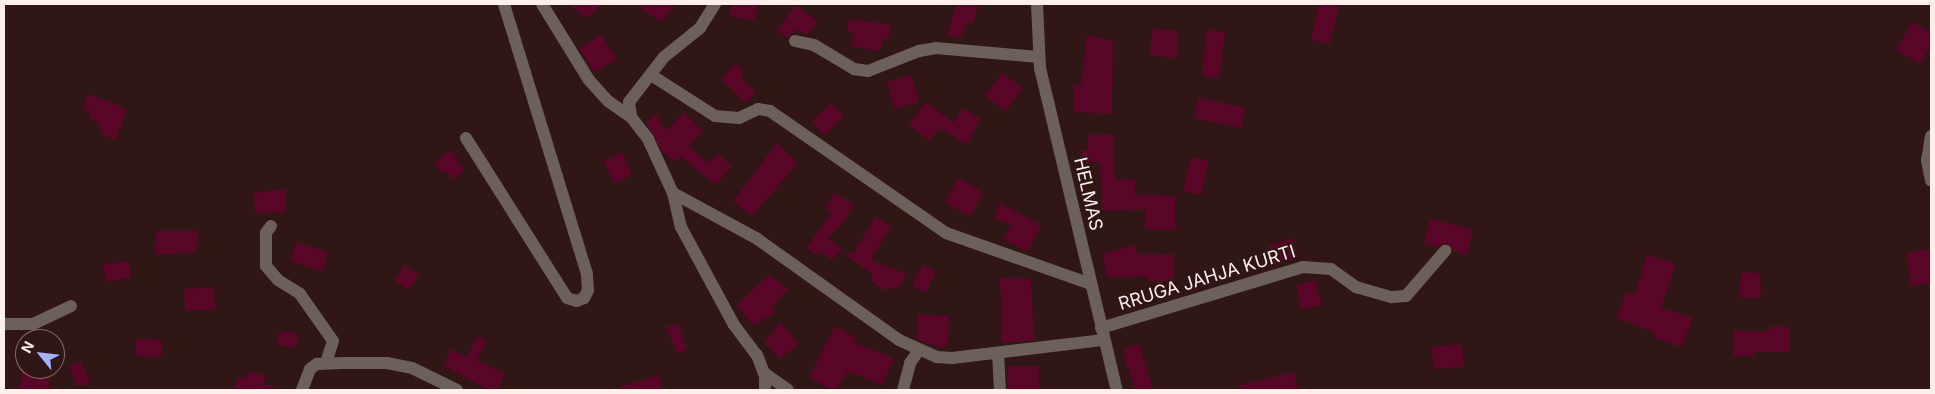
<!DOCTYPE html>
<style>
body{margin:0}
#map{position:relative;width:1935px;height:394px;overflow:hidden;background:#301614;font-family:Inter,sans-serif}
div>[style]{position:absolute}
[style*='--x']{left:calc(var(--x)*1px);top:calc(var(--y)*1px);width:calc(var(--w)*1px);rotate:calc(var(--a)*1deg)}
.building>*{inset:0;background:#5a0629}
.minor>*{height:12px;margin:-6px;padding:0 6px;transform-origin:6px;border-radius:6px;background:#6c605a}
span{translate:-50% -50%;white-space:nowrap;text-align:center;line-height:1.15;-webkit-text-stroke:4px #301614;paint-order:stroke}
.street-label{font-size:18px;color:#feefed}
.frame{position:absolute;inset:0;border:5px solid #feefed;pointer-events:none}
.north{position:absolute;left:15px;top:329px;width:50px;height:50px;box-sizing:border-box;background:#301614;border:1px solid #826d6b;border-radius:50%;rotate:299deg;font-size:14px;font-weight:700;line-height:20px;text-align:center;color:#feefed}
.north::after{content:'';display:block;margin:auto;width:18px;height:22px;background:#a4b2fc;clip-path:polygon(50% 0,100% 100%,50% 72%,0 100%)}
</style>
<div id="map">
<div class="building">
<div style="clip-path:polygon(569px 4px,604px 4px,585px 18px)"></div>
<div style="clip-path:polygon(635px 4px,676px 4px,661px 22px)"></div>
<div style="clip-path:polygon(732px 4px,758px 4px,754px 21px,729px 16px)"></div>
<div style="clip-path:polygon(957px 4px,978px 4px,974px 22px,969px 21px,960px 38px,947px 34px)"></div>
<div style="clip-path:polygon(1319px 4px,1339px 4px,1330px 44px,1311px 40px)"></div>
<div style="clip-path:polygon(796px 5px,818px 22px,807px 35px,797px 29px,788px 38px,777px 30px)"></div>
<div style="clip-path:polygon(849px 19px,891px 25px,888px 40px,882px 39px,880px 51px,851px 46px,853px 33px,847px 32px)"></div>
<div style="clip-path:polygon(1912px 22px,1931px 33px,1931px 45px,1920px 64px,1896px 50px)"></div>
<div style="clip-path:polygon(1152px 29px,1178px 30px,1177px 58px,1150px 56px)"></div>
<div style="clip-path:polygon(1207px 30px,1225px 32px,1219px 78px,1202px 76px)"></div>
<div style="clip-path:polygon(601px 35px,617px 59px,594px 72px,579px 48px)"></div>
<div style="clip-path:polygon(1087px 35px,1113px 41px,1112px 114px,1074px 112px,1074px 85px,1081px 85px)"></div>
<div style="clip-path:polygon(736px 64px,743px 71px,742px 79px,756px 92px,746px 103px,721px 80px)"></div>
<div style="clip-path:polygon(1002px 73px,1023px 88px,1006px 111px,985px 96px)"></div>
<div style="clip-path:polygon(911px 75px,919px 102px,895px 109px,887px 82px)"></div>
<div style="clip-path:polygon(89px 94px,127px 109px,116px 140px,102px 135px,104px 131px,98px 128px,101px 124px,89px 119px,92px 110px,82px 110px)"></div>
<div style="clip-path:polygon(1198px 98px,1246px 108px,1241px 128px,1194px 118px)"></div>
<div style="clip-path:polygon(926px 102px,954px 123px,962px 108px,981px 119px,967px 144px,939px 128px,930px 141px,909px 125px)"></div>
<div style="clip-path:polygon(831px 103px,844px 116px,825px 135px,812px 122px)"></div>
<div style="clip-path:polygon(684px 112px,703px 131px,689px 146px,709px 164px,717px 153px,732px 166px,715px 185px,680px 156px,675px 162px,662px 151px,646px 123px,656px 114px,666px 131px)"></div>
<div style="clip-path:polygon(1113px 134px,1115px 180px,1135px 179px,1135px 195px,1175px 196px,1175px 230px,1145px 229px,1145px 209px,1102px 211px,1100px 162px,1081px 163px,1081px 150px,1088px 150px,1088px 135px)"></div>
<div style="clip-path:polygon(777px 143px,798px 163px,752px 216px,733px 201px)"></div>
<div style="clip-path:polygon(452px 150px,464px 171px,453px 180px,447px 170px,441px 173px,434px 162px)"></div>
<div style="clip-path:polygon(622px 152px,632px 175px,614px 184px,604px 161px)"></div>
<div style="clip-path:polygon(1191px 157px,1209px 161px,1201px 195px,1183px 191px)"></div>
<div style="clip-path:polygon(958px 178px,983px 192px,971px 216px,945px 203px)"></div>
<div style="clip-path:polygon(286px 189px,286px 212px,255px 213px,254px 193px)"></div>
<div style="clip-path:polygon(834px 193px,853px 204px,845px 221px,828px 238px,842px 249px,832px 260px,820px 251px,816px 255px,806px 248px,832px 213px,825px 209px)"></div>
<div style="clip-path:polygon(1000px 203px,1041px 225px,1028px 252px,1003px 239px,1011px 224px,994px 218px)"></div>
<div style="clip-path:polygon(875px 217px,891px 226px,871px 260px,907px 274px,897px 290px,889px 287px,885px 291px,870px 280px,873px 274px,846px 256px,848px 252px,853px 254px)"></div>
<div style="clip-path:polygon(1430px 219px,1473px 230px,1467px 255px,1453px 251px,1447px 243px,1437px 247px,1424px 244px)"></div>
<div style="clip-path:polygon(156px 231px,198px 231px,196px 252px,155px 255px)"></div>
<div style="clip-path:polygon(1292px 238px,1298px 257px,1274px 266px,1268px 246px)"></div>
<div style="clip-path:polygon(296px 242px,328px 252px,322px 271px,290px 261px)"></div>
<div style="clip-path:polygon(1136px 245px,1137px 255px,1173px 254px,1174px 281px,1148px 281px,1148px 276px,1107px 277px,1102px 254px)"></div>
<div style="clip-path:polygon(1931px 249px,1931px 283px,1911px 286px,1906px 253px)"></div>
<div style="clip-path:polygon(1647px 255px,1676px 264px,1661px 308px,1693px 318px,1681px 347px,1654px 337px,1655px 333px,1616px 317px,1627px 292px,1635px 295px)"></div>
<div style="clip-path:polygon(128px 261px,131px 277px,106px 282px,103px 265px)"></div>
<div style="clip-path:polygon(404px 265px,419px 274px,409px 290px,394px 281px)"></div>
<div style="clip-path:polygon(923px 265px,936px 272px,926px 293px,912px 286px)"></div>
<div style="clip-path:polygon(1741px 272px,1760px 273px,1761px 298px,1740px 298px)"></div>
<div style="clip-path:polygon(769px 275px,788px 289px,771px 309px,775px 313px,753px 325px,736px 305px)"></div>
<div style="clip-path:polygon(1000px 278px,1031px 279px,1034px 340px,1002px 343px)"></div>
<div style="clip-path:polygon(1315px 280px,1322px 305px,1301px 310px,1296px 285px)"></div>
<div style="clip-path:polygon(214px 287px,215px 309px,185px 311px,184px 289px)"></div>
<div style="clip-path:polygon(918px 315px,949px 316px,948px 347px,933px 346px,917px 339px)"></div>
<div style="clip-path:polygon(781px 322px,799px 344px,780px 359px,764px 342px)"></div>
<div style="clip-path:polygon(678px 323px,687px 348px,677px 354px,666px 327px)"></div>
<div style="clip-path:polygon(835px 326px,857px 339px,854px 343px,894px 358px,882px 385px,848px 371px,836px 390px,832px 390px,809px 377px)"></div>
<div style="clip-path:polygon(1770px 326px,1789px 327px,1790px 352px,1754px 352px,1754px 356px,1733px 356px,1734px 331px,1770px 331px)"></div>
<div style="clip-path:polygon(279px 331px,298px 334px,296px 348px,277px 345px)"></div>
<div style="clip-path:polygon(478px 336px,487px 340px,477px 360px,505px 374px,497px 390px,489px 390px,443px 365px,451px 349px,466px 357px)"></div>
<div style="clip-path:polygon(136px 339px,161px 340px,161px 357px,136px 356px)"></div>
<div style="clip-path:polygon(1139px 344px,1153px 389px,1135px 390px,1122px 350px)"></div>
<div style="clip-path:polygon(1462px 344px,1464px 367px,1433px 369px,1432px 347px)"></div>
<div style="clip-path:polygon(81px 361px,90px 382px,78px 387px,69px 366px)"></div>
<div style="clip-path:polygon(1007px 366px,1039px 366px,1039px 390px,1008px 390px)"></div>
<div style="clip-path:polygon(22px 369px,50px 369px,49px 390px,20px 389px)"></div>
<div style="clip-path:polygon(248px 371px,266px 376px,263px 384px,274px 387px,273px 390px,234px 390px,238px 376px,246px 379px)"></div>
<div style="clip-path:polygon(1294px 372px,1298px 390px,1239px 390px,1238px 386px)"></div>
<div style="clip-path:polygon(659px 375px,663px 390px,620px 390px,619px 387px)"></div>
</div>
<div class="minor">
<div style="--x:542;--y:4;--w:89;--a:58.3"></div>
<div style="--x:589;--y:80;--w:28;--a:48"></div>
<div style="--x:608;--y:101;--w:28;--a:35"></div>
<div style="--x:715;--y:4;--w:28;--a:122"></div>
<div style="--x:700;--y:28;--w:46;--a:141.1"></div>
<div style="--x:664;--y:57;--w:57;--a:127.9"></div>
<div style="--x:629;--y:102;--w:15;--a:82"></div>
<div style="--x:631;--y:117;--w:28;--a:52"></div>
<div style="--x:648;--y:139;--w:60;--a:65.2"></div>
<div style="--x:673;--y:193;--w:94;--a:28.5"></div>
<div style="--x:756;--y:238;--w:176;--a:35.5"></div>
<div style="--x:899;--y:340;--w:42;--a:24.1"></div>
<div style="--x:937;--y:357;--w:15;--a:4"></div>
<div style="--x:952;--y:358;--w:153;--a:-6.8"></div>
<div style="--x:1037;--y:4;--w:64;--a:87.3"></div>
<div style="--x:1040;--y:68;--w:331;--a:76.6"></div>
<div style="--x:795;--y:41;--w:19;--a:12"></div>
<div style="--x:814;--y:45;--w:47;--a:31"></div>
<div style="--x:854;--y:69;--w:14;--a:8"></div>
<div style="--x:868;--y:71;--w:55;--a:-21.4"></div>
<div style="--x:919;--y:51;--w:17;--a:-10"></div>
<div style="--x:936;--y:48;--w:103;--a:5"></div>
<div style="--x:651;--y:75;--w:76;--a:32.6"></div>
<div style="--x:715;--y:116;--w:24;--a:5"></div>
<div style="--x:739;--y:118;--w:21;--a:-25"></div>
<div style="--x:758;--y:109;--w:12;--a:9"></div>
<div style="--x:770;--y:111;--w:214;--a:34.7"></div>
<div style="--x:946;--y:233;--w:154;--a:19.4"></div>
<div style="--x:1931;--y:136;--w:24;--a:99"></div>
<div style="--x:1927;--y:160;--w:21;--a:79"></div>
<div style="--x:466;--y:138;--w:189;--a:57.7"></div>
<div style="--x:567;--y:298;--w:10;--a:17"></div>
<div style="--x:577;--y:301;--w:8;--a:-23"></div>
<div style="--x:584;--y:298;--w:9;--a:-63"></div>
<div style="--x:588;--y:290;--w:16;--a:-94"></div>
<div style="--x:587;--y:274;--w:282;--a:-107.1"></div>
<div style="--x:673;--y:193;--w:35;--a:77"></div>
<div style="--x:681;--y:227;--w:111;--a:61.6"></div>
<div style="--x:734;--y:325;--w:38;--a:53"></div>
<div style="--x:757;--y:355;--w:22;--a:69"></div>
<div style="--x:765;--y:376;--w:14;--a:90"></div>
<div style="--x:271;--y:226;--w:9;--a:126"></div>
<div style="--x:266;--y:233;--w:33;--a:90"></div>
<div style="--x:266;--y:266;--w:18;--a:49"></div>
<div style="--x:278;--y:280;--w:26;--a:32"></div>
<div style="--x:300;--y:294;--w:57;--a:54.9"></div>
<div style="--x:333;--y:341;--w:23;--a:108"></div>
<div style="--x:4;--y:324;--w:29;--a:0"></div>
<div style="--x:33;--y:324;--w:42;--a:-25.3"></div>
<div style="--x:1101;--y:328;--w:211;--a:-16.8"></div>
<div style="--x:1303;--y:267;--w:28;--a:4"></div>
<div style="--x:1331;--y:269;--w:31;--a:36"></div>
<div style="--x:1356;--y:287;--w:37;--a:16"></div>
<div style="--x:1392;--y:297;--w:14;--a:-4"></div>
<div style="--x:1406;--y:296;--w:60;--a:-49.1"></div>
<div style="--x:998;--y:353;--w:37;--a:87"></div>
<div style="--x:764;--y:373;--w:29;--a:35"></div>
<div style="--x:302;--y:390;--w:22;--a:-69"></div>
<div style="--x:310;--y:369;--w:9;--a:-36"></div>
<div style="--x:317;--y:364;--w:26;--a:-2"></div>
<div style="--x:343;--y:363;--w:44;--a:0"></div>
<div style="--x:387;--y:363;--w:25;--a:11"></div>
<div style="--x:412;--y:368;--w:50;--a:26.1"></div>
<div style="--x:903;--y:390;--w:28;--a:-75"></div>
<div style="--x:910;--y:363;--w:16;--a:-55"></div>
</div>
<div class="street-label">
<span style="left:1088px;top:194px;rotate:77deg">HELMAS</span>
<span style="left:1207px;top:278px;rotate:-17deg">RRUGA JAHJA KURTI</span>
</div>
<div class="frame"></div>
<div class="north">N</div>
</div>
